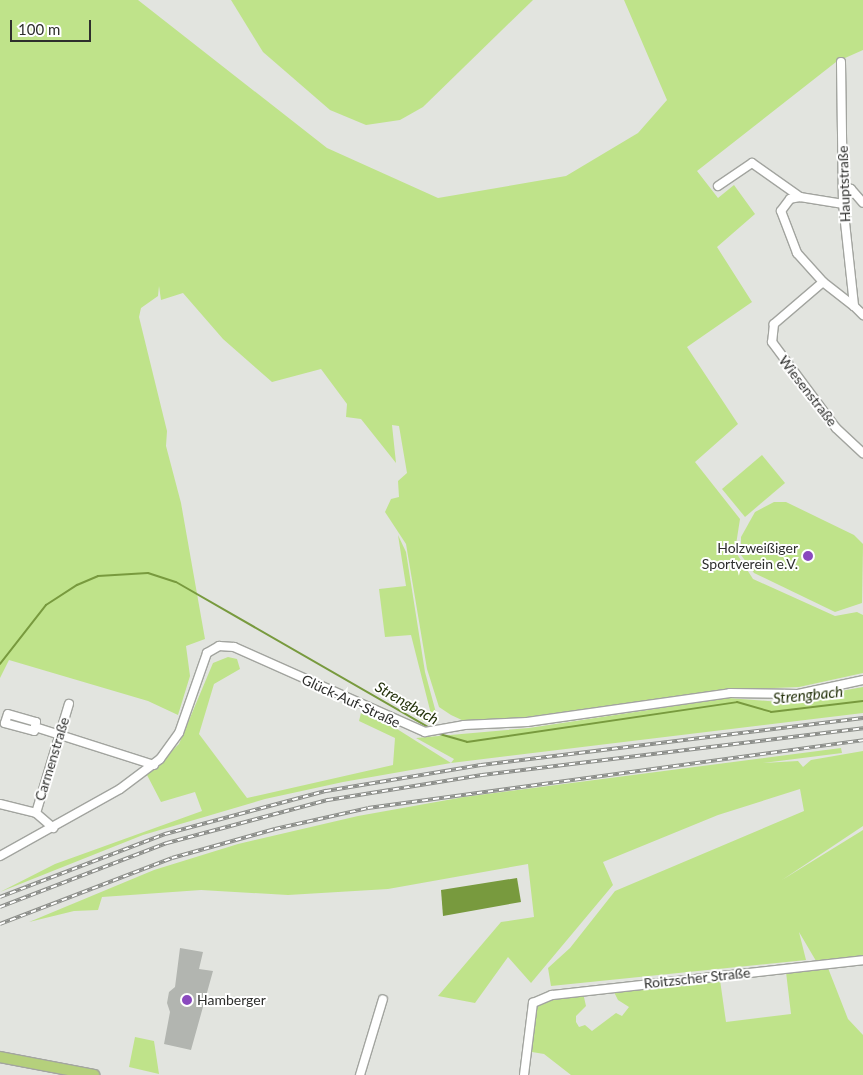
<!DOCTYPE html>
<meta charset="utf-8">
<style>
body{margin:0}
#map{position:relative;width:863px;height:1075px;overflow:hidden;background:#e2e4df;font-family:Lato,sans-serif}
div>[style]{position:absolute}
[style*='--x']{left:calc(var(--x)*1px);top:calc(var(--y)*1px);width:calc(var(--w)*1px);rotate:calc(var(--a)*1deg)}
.green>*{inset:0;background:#bfe38a}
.water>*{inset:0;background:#789a3e}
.stream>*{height:2px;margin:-1px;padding:0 1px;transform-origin:1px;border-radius:1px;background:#789a3e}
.building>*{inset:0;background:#b2b5b0}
.roads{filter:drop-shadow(1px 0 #a2a49f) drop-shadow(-1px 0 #a2a49f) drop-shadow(0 1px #a2a49f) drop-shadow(0 -1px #a2a49f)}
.minor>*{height:8px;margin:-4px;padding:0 4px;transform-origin:4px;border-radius:4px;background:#fff}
.major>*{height:10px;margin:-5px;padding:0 5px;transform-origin:5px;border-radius:5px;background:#b5d07c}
.rail>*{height:4px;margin-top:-2px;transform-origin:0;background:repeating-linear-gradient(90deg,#fff 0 5.5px,#8b8d89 0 11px);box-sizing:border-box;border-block:1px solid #8b8d89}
.dots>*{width:14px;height:14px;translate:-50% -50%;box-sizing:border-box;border:2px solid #fff;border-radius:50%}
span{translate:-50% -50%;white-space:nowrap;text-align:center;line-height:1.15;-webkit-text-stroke:4px #fff;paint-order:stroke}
.street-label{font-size:14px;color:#2e2f2d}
.poi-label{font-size:14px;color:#2e2f2d}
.right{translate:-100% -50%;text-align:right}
.left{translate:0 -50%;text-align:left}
.water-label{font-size:15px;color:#223009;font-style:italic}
.scale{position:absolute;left:10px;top:20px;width:81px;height:22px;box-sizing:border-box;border:2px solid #2e2f2d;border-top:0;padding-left:6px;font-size:15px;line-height:18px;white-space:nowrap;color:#2e2f2d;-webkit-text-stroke:4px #fff;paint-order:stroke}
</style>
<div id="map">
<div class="green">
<div style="clip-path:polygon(0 0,138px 0,327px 148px,438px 198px,566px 176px,638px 133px,667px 100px,624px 0,863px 0,863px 50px,836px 62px,697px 171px,718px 198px,734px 185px,755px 214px,717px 247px,752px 302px,687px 347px,738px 424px,695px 462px,740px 519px,735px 551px,753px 579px,835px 616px,857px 612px,863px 615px,863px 673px,799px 687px,722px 690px,505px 720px,464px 721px,451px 715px,439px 707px,427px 669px,406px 544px,385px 512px,391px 499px,399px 497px,398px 481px,407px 473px,399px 426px,392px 425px,396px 463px,361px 419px,346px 417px,347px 404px,321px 369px,272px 382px,223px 339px,183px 293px,161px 300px,159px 286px,158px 296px,141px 308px,139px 317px,167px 431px,166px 446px,181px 503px,205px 639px,186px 646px,190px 676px,178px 715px,148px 701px,9px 660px,0 678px)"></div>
<div style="clip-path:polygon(231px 0,533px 0,423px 107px,400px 120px,366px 125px,330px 110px,263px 52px)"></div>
<div style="clip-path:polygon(762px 455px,785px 483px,745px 517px,722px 489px)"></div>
<div style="clip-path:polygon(774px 502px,786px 502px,854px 535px,863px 544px,862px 603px,835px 612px,754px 573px,741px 555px,741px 537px,755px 512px)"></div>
<div style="clip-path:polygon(398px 535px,406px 552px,425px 672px,438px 720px,432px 726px,418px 718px,422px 713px,432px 718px,411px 635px,385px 637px,379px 589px,406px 586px)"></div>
<div style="clip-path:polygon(228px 657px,237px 659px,240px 669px,214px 684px,199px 734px,247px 798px,393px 765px,395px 738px,359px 721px,361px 713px,397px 729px,451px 763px,454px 759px,416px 738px,529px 728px,728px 698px,780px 702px,863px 687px,863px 713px,451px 763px,343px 782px,265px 799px,143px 835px,0 892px,55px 864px,202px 811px,195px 792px,161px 802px,147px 775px,179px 744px,213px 663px)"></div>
<div style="clip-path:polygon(841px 748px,842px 753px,763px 763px,798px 761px,803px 767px,811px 760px,863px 751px,863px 826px,782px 880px,863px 830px,863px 955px,828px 968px,848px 1019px,863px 1035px,863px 1075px,571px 1075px,544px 1054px,532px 1052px,536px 1007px,563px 995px,583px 993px,586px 1006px,576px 1016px,576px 1022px,579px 1027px,585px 1025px,592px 1031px,616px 1013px,622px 1016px,629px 1007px,618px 1000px,613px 990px,688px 982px,720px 980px,726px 1022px,791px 1014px,786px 972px,819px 966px,799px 932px,806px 960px,551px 986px,548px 968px,570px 948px,615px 891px,804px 811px,800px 789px,718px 815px,603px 862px,613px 885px,531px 983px,508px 957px,475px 1003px,438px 996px,501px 922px,534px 917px,528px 864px,388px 889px,288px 895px,201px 890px,102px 897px,98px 910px,74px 911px,29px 922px,154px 870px,238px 844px,358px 816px,464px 797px)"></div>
<div style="clip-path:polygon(135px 1037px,154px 1041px,159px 1074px,129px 1067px)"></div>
</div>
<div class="water">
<div style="clip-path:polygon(517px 878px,521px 902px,443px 916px,441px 890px)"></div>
</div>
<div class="stream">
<div style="--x:0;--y:664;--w:75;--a:-52.1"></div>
<div style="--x:46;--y:605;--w:37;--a:-33"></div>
<div style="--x:77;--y:585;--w:23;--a:-23"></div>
<div style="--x:98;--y:576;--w:50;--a:-3.4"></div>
<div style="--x:148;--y:573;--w:29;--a:18"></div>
<div style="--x:176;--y:582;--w:293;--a:29.9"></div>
<div style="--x:436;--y:733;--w:32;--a:16"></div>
<div style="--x:467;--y:742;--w:273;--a:-8.4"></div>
<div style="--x:737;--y:702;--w:35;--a:16"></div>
<div style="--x:771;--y:712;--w:93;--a:-6.8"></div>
</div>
<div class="building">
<div style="clip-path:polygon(180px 948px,203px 952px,199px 969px,213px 971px,191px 1050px,164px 1044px,170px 1012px,167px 1003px,169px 992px,175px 987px)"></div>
</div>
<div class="roads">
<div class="minor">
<div style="--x:841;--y:62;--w:142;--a:89.2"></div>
<div style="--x:843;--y:204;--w:103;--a:83.8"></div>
<div style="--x:854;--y:306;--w:13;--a:45"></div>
<div style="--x:718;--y:186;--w:41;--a:-34.1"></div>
<div style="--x:752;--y:163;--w:59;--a:35.3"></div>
<div style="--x:800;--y:197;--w:44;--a:9.2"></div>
<div style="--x:843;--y:187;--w:8;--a:14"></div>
<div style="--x:851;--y:189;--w:18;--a:49"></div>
<div style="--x:800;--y:197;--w:10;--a:169"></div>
<div style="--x:790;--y:199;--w:15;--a:127"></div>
<div style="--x:781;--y:211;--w:45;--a:69.1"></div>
<div style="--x:797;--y:253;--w:39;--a:48"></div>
<div style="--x:823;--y:282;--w:39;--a:38"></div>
<div style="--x:823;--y:282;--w:65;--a:139.4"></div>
<div style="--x:774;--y:324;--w:18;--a:96"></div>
<div style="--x:772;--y:342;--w:107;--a:53.3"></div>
<div style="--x:836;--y:428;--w:37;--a:43"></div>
<div style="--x:8;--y:714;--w:29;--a:16"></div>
<div style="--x:36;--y:722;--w:9;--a:103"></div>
<div style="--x:34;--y:731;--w:30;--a:-165"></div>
<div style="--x:5;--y:723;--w:9;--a:-72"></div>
<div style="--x:35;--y:727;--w:125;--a:17.7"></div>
<div style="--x:0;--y:804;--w:37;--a:14"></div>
<div style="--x:36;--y:813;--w:23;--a:41"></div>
<div style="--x:36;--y:813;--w:114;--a:-73.2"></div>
<div style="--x:0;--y:856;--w:137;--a:-29.2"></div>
<div style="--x:120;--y:789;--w:50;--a:-36.9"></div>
<div style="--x:160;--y:759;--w:32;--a:-54"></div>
<div style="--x:179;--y:733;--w:85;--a:-70.7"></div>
<div style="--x:207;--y:653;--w:14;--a:-30"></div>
<div style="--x:219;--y:646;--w:15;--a:4"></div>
<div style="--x:234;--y:647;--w:209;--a:24"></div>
<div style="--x:425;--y:732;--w:40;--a:-10"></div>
<div style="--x:464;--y:725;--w:63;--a:-2.7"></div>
<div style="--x:527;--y:722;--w:205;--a:-8.1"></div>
<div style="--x:730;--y:693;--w:68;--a:0.8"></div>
<div style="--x:798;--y:694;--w:66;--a:-12.2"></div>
<div style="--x:360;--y:1075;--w:79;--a:-73.2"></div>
<div style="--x:524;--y:1075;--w:73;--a:-82.9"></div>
<div style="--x:533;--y:1003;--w:21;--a:-23"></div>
<div style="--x:552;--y:995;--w:313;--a:-6.4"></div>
</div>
<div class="major">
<div style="--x:0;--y:1057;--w:96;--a:10.8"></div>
</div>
</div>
<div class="rail">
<div style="--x:0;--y:897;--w:177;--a:-20.9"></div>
<div style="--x:165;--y:834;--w:167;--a:-15"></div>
<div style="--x:326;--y:791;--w:157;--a:-9.5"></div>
<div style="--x:481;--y:765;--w:385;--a:-7"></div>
<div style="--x:0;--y:907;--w:179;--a:-21"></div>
<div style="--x:167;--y:843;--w:167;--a:-15"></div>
<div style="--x:328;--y:800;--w:156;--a:-9.2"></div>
<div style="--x:482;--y:775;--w:384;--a:-7"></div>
<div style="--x:0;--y:924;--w:184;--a:-21"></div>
<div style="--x:172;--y:858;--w:107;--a:-15.7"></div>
<div style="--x:275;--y:829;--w:95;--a:-12.7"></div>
<div style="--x:368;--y:808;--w:500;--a:-7.8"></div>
</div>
<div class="dots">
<div style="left:808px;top:556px;background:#8a49be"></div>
<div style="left:187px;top:1000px;background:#8a49be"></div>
</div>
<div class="street-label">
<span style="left:844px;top:184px;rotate:-92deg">Hauptstraße</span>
<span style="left:808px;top:391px;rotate:52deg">Wiesenstraße</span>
<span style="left:351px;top:701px;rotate:25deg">Glück-Auf-Straße</span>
<span style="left:52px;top:759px;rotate:-73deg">Carmenstraße</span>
<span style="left:697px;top:978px;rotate:-6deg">Roitzscher Straße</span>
</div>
<div class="poi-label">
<span class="right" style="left:798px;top:556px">Holzweißiger<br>Sportverein e.V.</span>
<span class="left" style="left:197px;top:1000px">Hamberger</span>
</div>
<div class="water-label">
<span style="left:808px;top:695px;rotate:-6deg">Strengbach</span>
<span style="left:407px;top:703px;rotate:30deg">Strengbach</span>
</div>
<div class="scale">100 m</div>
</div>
